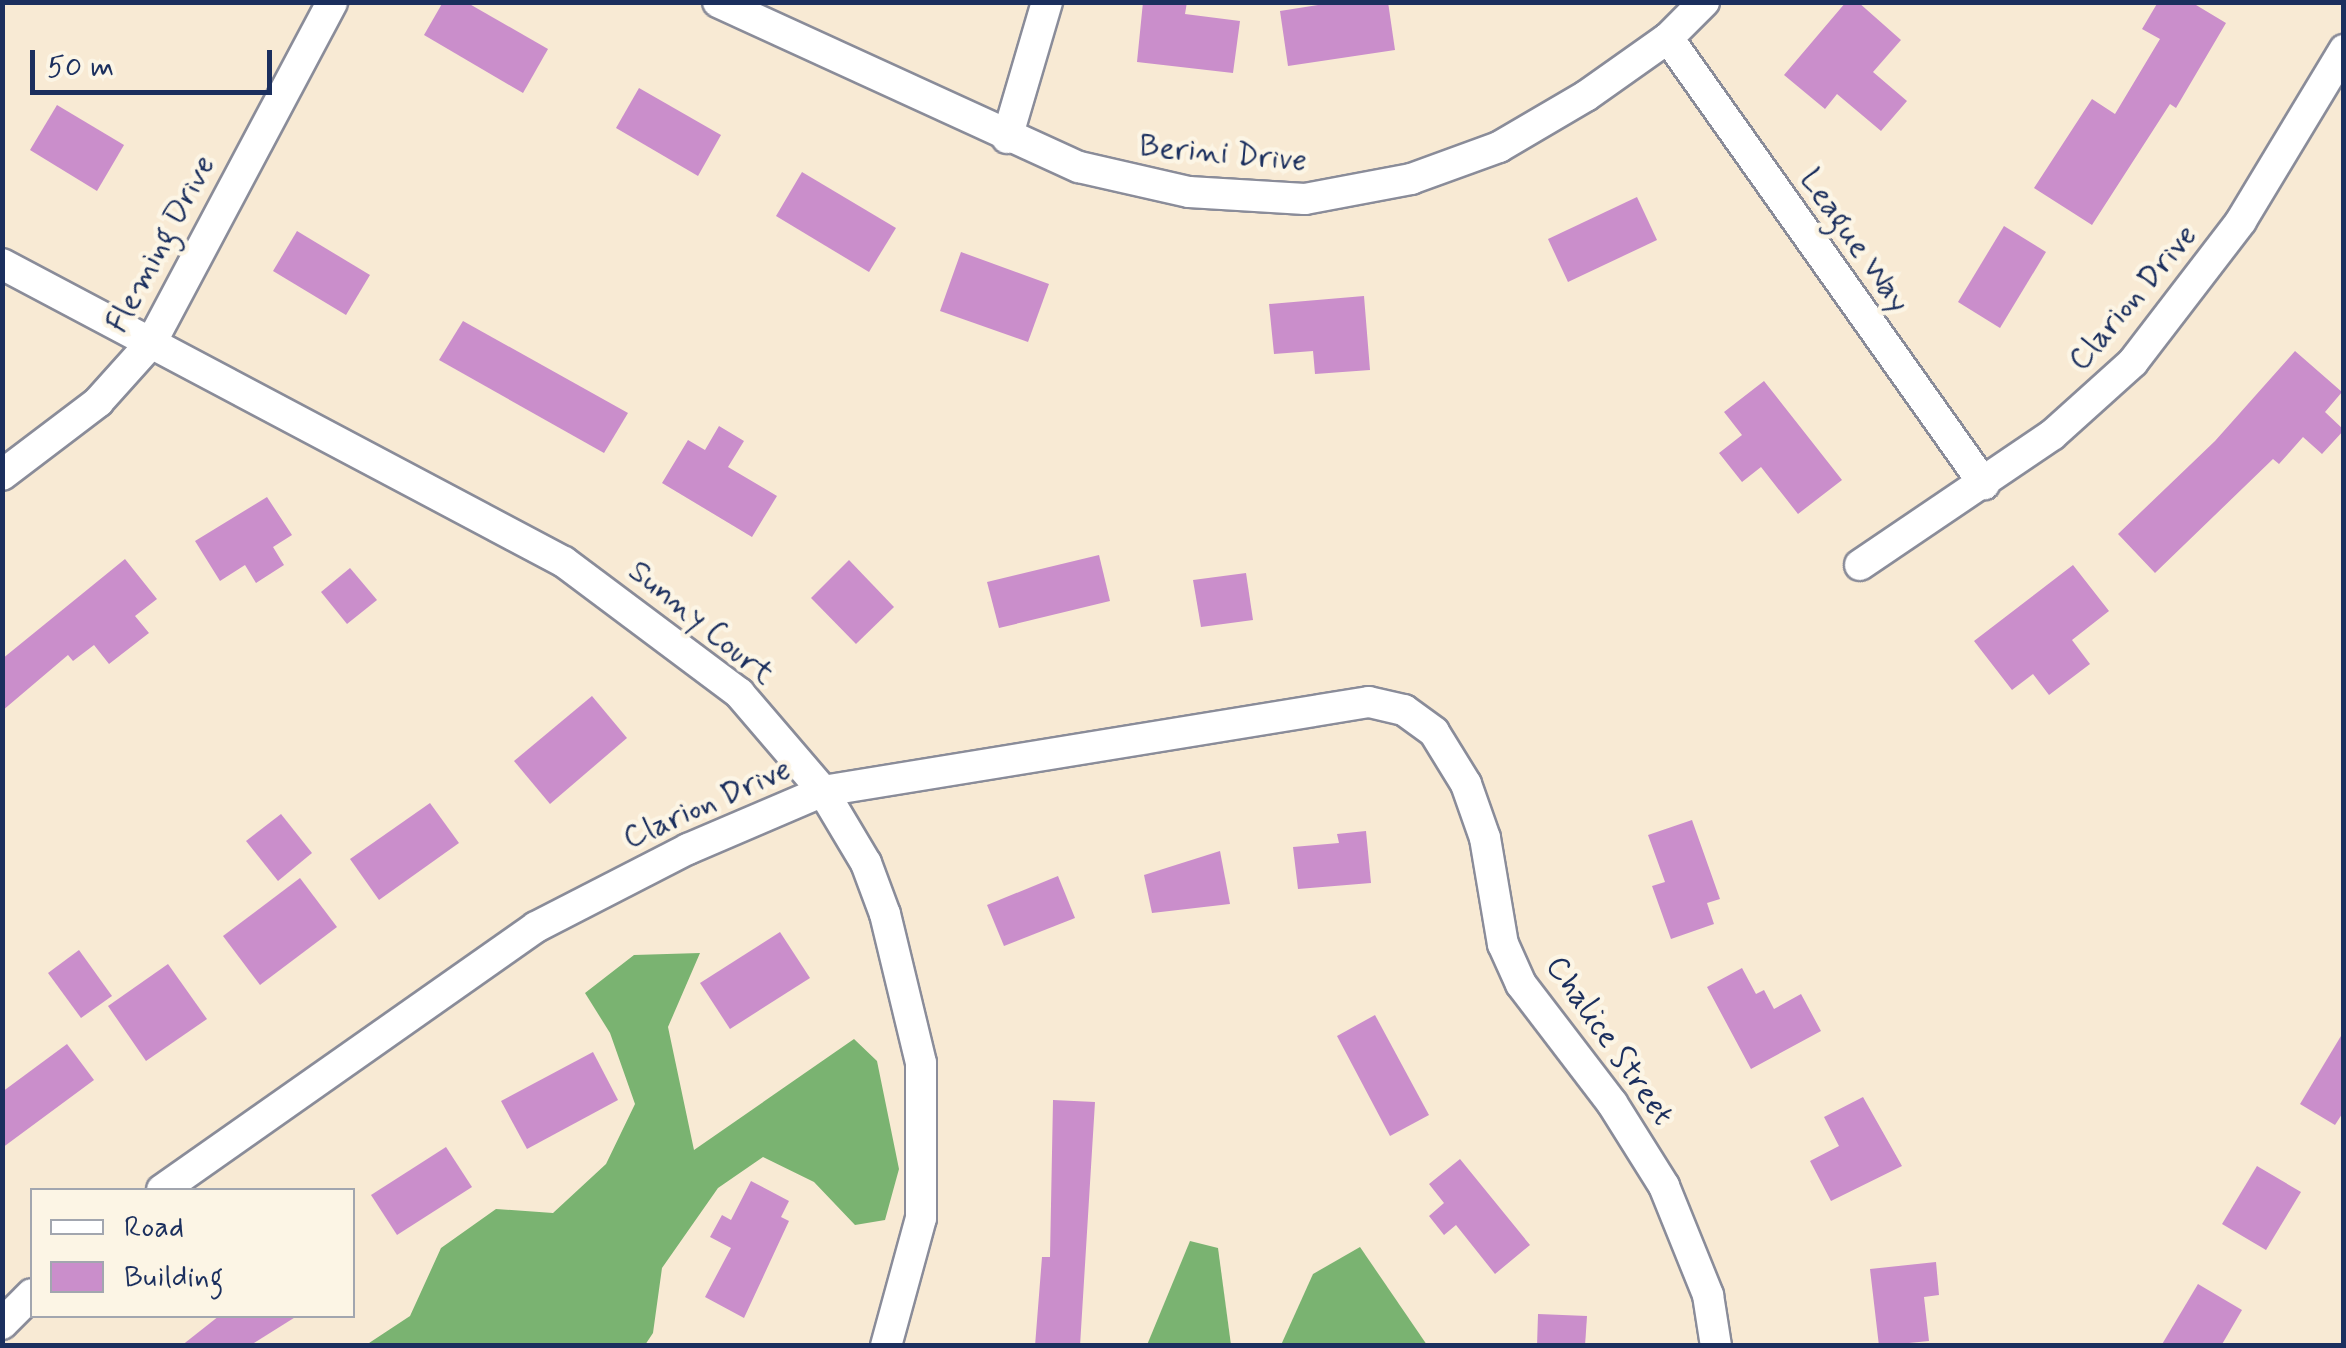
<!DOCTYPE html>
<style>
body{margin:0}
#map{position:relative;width:2346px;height:1348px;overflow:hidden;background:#f8ead4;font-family:Mynerve,sans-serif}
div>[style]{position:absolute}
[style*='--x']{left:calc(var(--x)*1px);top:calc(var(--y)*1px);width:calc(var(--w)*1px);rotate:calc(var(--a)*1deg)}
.forest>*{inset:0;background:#7ab371}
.building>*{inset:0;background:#ca8ecb}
.roads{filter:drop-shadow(2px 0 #8a8c99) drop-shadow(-2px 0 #8a8c99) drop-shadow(0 2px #8a8c99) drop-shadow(0 -2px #8a8c99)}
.street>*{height:30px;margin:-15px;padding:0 15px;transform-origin:15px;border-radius:15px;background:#fff}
span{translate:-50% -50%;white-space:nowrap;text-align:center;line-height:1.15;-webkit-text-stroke:9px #fcf5e5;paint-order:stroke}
.street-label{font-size:32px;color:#1b2f5e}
.frame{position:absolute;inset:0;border:5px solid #1b2f5e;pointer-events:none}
.legend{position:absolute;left:30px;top:1188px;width:325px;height:130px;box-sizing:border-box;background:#fcf5e5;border:2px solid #a2a6af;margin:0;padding:12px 18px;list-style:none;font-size:30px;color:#1b2f5e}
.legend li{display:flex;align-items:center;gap:20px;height:50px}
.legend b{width:50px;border:2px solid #a2a6af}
.scale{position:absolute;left:30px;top:50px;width:242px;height:45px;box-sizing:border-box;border:5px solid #1b2f5e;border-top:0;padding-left:12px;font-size:30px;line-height:35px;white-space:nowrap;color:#1b2f5e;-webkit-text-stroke:8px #fcf5e5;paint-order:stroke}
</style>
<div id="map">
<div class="forest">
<div style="clip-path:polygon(700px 953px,668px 1027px,694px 1150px,854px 1039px,877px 1061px,899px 1169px,885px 1220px,855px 1225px,814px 1182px,763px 1157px,718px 1188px,662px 1268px,653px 1333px,645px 1345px,366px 1345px,410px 1316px,441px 1248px,496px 1209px,553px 1213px,606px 1164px,635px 1104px,610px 1033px,585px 993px,634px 955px)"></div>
<div style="clip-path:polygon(1190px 1241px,1218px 1248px,1231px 1345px,1147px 1345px)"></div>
<div style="clip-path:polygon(1360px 1247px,1427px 1345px,1281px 1345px,1313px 1274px)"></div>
</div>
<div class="building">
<div style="clip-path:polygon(443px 2px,466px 2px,548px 49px,523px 93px,424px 35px)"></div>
<div style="clip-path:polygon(1143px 2px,1187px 2px,1185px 14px,1240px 21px,1233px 73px,1137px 62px)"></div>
<div style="clip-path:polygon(1337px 2px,1388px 2px,1395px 50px,1288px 66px,1280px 11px)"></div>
<div style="clip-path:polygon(1846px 2px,1858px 2px,1901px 40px,1873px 72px,1907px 101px,1881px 131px,1837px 94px,1825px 109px,1784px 75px)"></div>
<div style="clip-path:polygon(2158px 2px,2191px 2px,2226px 23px,2176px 108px,2170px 104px,2092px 225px,2034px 188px,2092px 99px,2115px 114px,2160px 39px,2142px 29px)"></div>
<div style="clip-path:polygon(639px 88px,721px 135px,698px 176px,616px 128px)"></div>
<div style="clip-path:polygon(57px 105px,124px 145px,97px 191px,30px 150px)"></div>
<div style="clip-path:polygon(802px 172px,896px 228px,869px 272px,776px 216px)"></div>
<div style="clip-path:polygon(1637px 197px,1657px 240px,1568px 282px,1548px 239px)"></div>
<div style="clip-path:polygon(2004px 226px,2046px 252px,2000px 328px,1958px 302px)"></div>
<div style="clip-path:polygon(297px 231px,370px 275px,346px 315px,273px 271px)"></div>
<div style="clip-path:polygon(961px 252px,1049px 284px,1028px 342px,940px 311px)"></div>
<div style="clip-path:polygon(1364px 296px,1370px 370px,1315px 374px,1313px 351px,1274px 354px,1269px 304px)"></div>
<div style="clip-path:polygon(463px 321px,628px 413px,604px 453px,439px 360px)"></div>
<div style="clip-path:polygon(2295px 351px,2342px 392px,2325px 412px,2344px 430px,2322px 454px,2303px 437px,2279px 464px,2273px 459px,2155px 573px,2118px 534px,2215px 441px)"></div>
<div style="clip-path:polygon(1764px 381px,1842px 480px,1798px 514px,1761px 467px,1742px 482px,1719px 453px,1742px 435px,1724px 412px)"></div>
<div style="clip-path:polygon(719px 426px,744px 441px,728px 467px,777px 496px,752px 537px,662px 483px,688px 440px,705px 450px)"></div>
<div style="clip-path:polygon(267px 497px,292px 535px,273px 547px,284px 565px,256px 583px,245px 565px,220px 581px,195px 541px)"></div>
<div style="clip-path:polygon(1099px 555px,1110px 601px,999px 628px,987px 582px)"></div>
<div style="clip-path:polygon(125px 559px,157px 599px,135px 616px,149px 633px,109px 664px,94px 645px,73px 661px,68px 655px,2px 711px,2px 659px)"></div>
<div style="clip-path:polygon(849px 560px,894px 607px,856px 644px,811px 598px)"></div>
<div style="clip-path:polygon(2073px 565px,2109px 611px,2072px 640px,2090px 664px,2049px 695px,2033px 674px,2012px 690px,1974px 641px)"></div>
<div style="clip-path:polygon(350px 568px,377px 600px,347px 624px,321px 592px)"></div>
<div style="clip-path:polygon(1246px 573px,1253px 620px,1201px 627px,1193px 580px)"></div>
<div style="clip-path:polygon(592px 696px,627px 738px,550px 804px,514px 761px)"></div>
<div style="clip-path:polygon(430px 803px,459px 843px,379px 900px,350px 859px)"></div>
<div style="clip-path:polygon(281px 814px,312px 853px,278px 881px,246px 841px)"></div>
<div style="clip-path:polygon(1692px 820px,1720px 899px,1707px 903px,1714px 924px,1671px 939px,1652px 886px,1665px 882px,1648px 835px)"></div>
<div style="clip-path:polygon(1366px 831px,1371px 883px,1298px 889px,1293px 847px,1339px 843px,1337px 834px)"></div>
<div style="clip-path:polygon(1220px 851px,1230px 904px,1152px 913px,1144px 875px)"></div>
<div style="clip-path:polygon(1058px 876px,1075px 918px,1004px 946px,987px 905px)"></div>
<div style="clip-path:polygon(300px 878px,337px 927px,260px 985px,223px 936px)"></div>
<div style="clip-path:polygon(780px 932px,810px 978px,730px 1029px,700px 983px)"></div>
<div style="clip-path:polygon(79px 950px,112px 996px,81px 1018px,48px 973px)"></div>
<div style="clip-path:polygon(168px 964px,207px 1019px,146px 1061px,108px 1006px)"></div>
<div style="clip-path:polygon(1742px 968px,1756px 994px,1764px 990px,1774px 1009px,1801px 994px,1821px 1031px,1751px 1069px,1707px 987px)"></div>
<div style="clip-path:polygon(1375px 1015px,1429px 1115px,1390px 1136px,1337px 1036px)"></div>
<div style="clip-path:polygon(2344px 1031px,2344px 1111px,2335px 1125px,2300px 1104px)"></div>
<div style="clip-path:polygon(67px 1044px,94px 1080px,2px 1148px,2px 1092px)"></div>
<div style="clip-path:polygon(593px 1052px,618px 1100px,527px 1149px,501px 1101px)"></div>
<div style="clip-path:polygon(1863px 1097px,1902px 1166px,1831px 1201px,1810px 1161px,1839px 1146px,1824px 1117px)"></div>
<div style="clip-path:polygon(1053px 1100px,1095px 1102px,1080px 1346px,1035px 1346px,1042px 1257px,1050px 1257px)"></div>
<div style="clip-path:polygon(446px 1147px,472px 1187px,397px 1235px,371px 1195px)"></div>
<div style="clip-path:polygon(1460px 1159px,1530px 1245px,1495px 1274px,1456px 1225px,1444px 1235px,1429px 1216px,1444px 1203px,1429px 1184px)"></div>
<div style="clip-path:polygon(2257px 1166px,2301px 1192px,2266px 1250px,2222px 1224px)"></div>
<div style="clip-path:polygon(751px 1181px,789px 1201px,781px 1217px,789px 1221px,744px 1318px,705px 1297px,731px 1248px,710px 1237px,722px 1215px,731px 1220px)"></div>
<div style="clip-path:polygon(1936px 1262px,1939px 1295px,1924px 1297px,1929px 1341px,1879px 1346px,1870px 1269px)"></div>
<div style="clip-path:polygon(2198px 1284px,2242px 1310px,2221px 1346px,2161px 1346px)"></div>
<div style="clip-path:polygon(1538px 1314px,1587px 1316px,1585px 1346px,1537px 1346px)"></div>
<div style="clip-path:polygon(219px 1316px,297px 1316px,249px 1346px,181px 1346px)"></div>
</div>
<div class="roads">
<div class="street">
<div style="--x:718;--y:2;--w:397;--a:24.6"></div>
<div style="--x:1079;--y:167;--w:113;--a:12.8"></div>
<div style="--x:1189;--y:192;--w:116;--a:3.5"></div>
<div style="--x:1305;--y:199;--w:108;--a:-10.7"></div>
<div style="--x:1411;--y:179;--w:94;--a:-20"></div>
<div style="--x:1499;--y:147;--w:101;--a:-30.4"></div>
<div style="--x:1586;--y:96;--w:100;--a:-35.3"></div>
<div style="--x:1668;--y:38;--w:51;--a:-45"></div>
<div style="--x:1668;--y:38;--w:547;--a:54.68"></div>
<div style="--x:1007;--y:138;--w:142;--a:-73.6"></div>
<div style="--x:2;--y:264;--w:636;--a:27.93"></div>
<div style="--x:564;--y:562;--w:219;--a:36.8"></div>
<div style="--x:739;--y:693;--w:129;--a:49.4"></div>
<div style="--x:823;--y:791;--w:84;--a:59.2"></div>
<div style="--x:866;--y:863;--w:54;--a:69.6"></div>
<div style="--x:885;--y:914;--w:153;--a:76.4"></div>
<div style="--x:921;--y:1063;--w:155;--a:90"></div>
<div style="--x:921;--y:1218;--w:133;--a:105.3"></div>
<div style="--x:2;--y:475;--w:121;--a:-37.2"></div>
<div style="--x:98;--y:402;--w:79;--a:-48.1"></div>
<div style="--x:151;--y:343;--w:386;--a:-62"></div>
<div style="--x:1860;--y:565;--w:232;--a:-34.1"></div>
<div style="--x:2052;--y:435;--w:109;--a:-42"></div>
<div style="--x:2133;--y:362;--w:178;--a:-52.5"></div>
<div style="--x:2241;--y:221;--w:200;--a:-58.9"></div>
<div style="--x:162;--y:1190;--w:457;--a:-35.1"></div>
<div style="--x:536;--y:927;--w:171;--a:-27.2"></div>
<div style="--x:688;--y:849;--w:147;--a:-23.2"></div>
<div style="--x:823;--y:791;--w:553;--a:-9.26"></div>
<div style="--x:1369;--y:702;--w:36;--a:13"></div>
<div style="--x:1404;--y:710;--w:37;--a:36"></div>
<div style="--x:1434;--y:732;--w:61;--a:58.4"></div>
<div style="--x:1466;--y:784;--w:57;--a:70.6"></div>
<div style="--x:1485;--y:838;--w:108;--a:80.4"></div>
<div style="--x:1503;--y:944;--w:44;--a:65.8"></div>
<div style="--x:1521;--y:984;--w:150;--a:52.6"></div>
<div style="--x:1612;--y:1103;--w:98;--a:57.9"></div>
<div style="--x:1664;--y:1186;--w:118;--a:68"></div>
<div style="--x:1708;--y:1295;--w:52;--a:81.1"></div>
<div style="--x:2;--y:1324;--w:42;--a:-45"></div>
</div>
</div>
<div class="street-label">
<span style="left:1223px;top:154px;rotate:5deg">Berini Drive</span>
<span style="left:1854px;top:241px;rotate:55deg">League Way</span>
<span style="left:161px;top:244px;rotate:-62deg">Fleming Drive</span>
<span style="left:2133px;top:298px;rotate:-50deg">Clarion Drive</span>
<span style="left:701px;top:623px;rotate:39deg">Sunny Court</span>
<span style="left:707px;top:804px;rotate:-24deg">Clarion Drive</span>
<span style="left:1609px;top:1041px;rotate:55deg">Chalice Street</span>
</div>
<div class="frame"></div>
<ul class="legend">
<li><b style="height:12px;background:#fff"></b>Road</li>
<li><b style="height:28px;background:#ca8ecb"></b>Building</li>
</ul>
<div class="scale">50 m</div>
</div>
